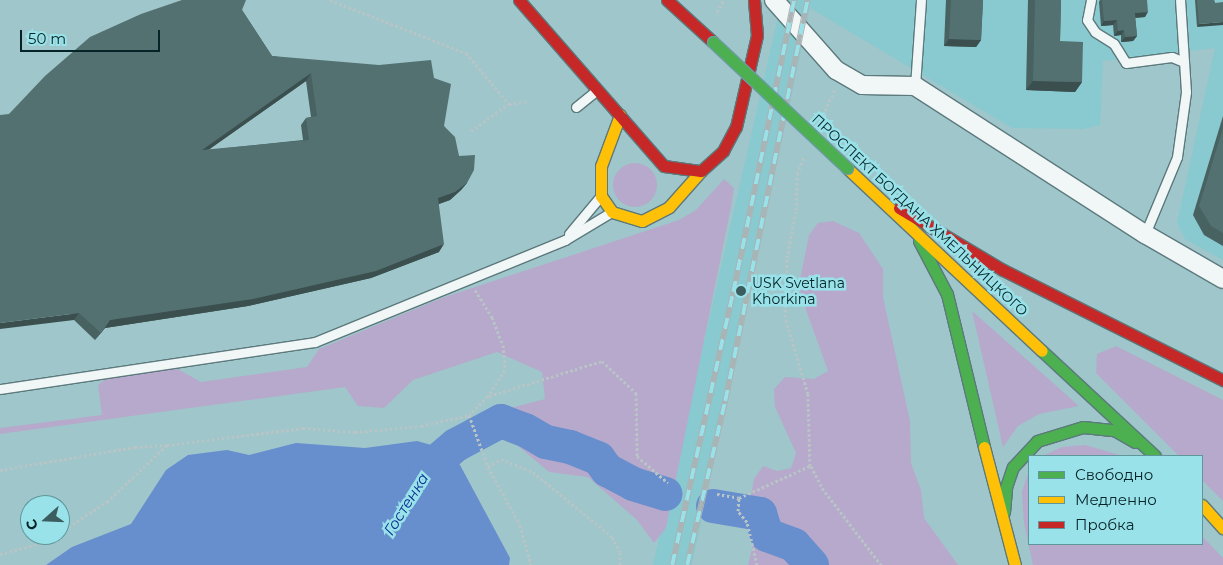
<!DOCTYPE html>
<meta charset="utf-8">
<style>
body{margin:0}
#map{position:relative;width:1223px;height:565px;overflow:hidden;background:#9fc6ca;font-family:Montserrat,sans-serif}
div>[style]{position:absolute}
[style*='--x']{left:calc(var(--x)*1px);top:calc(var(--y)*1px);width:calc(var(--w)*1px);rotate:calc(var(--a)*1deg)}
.built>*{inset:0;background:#89c9d0}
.green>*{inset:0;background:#b6a9cc}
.round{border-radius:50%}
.water>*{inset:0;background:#678ecd}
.river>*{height:34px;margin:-17px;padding:0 17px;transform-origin:17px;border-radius:17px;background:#678ecd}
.path>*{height:3px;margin-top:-1.5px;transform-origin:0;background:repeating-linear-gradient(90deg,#b8c4c6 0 2.5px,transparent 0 5px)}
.roads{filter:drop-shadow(1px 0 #5c797c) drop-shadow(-1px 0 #5c797c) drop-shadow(0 1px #5c797c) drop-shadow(0 -1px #5c797c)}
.lane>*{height:9px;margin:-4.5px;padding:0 4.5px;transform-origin:4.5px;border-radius:4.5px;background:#f1f6f7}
.street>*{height:18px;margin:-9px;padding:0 9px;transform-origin:9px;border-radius:9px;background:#f1f6f7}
.fast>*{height:11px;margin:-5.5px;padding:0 5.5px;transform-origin:5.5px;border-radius:5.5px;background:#4caf50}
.slow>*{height:11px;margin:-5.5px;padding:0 5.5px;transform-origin:5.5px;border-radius:5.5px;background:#ffc107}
.jam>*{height:11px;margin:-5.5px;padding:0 5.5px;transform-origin:5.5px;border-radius:5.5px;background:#c62828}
.rail>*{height:5.5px;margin-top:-2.75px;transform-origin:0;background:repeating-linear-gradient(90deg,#99e2e9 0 11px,#aab4b5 0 22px);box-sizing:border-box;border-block:1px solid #aab4b5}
.bridges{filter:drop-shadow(1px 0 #6c9ca0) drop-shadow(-1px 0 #6c9ca0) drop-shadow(0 1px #6c9ca0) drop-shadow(0 -1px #6c9ca0)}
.fast-bridge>*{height:11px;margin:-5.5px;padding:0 5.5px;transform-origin:5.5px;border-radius:5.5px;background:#4caf50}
.wall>*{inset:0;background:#486161}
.shaded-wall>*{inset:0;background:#3b4f4f}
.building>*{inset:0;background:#547171}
.dots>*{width:14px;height:14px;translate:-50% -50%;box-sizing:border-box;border:2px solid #99e2e9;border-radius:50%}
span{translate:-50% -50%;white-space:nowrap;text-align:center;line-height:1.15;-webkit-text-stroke:5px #99e2e9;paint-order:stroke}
.street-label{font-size:14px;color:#052427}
.poi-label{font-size:14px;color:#052427}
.left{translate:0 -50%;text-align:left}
.water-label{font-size:15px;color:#06288e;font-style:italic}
.legend{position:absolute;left:1028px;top:455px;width:175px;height:90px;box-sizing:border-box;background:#99e2e9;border:1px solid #5e969b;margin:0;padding:6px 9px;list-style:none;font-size:15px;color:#052427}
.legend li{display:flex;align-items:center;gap:10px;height:25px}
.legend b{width:25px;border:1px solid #5e969b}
.north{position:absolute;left:20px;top:495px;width:50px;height:50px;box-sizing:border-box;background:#99e2e9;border:1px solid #5e969b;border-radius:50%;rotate:250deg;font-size:14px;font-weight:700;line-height:20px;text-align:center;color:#052427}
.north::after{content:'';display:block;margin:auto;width:18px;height:22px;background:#3b5d60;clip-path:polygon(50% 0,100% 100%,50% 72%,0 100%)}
.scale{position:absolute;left:20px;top:30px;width:140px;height:22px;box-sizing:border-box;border:2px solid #052427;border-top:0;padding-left:6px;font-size:15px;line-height:18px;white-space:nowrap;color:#052427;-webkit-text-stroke:4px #99e2e9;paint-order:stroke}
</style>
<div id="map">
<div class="built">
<div style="clip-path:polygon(782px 0,1223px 0,1223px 260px,1185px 239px,1177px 223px,1215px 48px,1103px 61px,1100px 125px,1083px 129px,1012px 128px,810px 8px,692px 565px,653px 565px)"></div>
</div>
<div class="green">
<div class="round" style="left:613px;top:163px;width:44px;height:44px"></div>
<div style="clip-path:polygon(724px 179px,734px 188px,731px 207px,666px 528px,654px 543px,637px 520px,588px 477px,549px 472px,511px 440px,503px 410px,545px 399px,542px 372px,497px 352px,413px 380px,384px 408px,358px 406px,345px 387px,0 434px,0 428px,102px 415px,98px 385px,107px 378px,176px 368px,201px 382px,307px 367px,319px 349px,442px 298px,679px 220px,696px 210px)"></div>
<div style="clip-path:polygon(833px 221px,859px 233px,883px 269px,883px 297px,910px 421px,911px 463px,921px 490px,924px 518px,958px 565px,748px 565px,758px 525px,751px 495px,754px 479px,763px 466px,777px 471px,791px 468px,796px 453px,775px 407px,774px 389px,785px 377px,814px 379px,828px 371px,801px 296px,800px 280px,809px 235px,818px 223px)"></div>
<div style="clip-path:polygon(972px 311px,1079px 406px,1039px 414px,1018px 426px,1003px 447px)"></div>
<div style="clip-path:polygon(1116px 346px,1223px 400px,1223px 501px,1202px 480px,1202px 456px,1179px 456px,1096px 373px,1097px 354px)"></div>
<div style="clip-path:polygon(1085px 445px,1123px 456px,1042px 456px,1062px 447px)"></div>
<div style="clip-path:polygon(1029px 470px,1029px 544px,1202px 544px,1202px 536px,1223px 558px,1223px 565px,1033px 565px,1024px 523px,1022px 492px)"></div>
</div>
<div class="water">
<div style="clip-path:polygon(417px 441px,445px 449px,460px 465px,510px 558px,509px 565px,46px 565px,72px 547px,131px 524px,166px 470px,188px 455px,227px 450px,249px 455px,296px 443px,365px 448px)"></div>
</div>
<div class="river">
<div style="--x:713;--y:506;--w:48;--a:9.7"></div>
<div style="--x:760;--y:514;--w:22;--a:72"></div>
<div style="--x:767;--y:535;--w:29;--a:20"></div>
<div style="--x:794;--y:545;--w:27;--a:48"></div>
<div style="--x:368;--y:565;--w:110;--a:-58.8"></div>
<div style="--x:425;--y:471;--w:40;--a:-40"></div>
<div style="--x:456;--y:445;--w:51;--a:-28.1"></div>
<div style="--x:501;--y:421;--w:26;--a:21"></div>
<div style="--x:525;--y:430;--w:24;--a:30"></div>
<div style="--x:546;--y:442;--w:25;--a:12"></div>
<div style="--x:570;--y:447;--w:31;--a:22"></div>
<div style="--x:599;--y:459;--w:14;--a:54"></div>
<div style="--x:607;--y:470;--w:30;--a:28"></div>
<div style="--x:633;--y:484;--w:34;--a:17"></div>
</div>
<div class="path">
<div style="--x:330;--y:0;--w:146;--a:21.3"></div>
<div style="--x:466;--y:53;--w:67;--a:49.9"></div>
<div style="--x:509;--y:104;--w:20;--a:-9"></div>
<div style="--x:717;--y:12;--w:14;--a:-60"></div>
<div style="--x:823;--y:115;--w:29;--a:-65"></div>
<div style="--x:471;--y:131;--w:47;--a:-35.4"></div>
<div style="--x:475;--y:290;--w:32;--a:58"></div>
<div style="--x:492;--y:317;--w:30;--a:69"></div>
<div style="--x:503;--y:345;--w:25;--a:85"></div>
<div style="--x:505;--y:370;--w:31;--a:123"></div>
<div style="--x:488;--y:396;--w:27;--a:135"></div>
<div style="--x:469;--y:415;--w:55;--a:69.9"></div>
<div style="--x:488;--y:467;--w:66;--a:61.1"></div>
<div style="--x:520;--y:525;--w:41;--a:74.6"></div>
<div style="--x:489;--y:396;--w:118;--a:-17.2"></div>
<div style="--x:602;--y:361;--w:47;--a:43.3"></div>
<div style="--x:636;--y:393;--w:63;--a:89.1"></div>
<div style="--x:637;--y:456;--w:41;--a:41.1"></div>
<div style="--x:811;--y:466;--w:25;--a:63"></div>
<div style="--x:822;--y:488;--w:97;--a:52.5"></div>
<div style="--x:488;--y:467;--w:15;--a:-32"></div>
<div style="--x:501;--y:459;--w:35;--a:22"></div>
<div style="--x:533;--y:472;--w:102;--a:39.4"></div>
<div style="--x:612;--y:537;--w:17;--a:62"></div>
<div style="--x:620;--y:552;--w:13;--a:90"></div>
<div style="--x:0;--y:470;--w:137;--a:-9.7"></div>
<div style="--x:135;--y:447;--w:31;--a:-4"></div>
<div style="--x:717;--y:494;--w:22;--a:10"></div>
<div style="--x:60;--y:532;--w:56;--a:-32.6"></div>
<div style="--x:107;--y:502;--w:83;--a:-43.5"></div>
<div style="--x:167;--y:445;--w:137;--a:-7.1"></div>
<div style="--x:303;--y:428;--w:52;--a:4.4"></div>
<div style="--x:355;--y:432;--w:66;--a:-5.2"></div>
<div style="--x:421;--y:426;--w:49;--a:-12.9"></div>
<div style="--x:0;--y:554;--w:43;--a:-14.7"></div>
<div style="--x:42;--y:543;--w:15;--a:-32"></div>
<div style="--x:757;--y:565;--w:44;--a:-103.1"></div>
<div style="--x:747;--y:522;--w:14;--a:-129"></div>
<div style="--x:738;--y:511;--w:13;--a:-86"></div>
<div style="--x:739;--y:498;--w:78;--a:-24.3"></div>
<div style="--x:810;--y:466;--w:72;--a:-91.6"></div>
<div style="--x:808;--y:394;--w:80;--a:-106.6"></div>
<div style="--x:785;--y:317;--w:59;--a:-88.1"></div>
<div style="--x:787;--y:258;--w:49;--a:-79.4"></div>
<div style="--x:796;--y:210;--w:36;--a:-88"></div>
<div style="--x:797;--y:174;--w:18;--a:-68"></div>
</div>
<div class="roads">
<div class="lane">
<div style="--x:1091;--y:0;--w:20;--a:101"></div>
<div style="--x:1087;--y:20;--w:14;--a:56"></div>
<div style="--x:1095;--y:32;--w:22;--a:32"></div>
<div style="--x:1114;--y:44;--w:22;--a:58"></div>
<div style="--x:1126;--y:63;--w:46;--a:-7.4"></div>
<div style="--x:1172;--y:57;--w:13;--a:23"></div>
<div style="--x:915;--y:86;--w:86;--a:-86"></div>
<div style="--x:576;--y:107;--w:27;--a:-39"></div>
<div style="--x:569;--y:234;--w:47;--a:-50.2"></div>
<div style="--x:1145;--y:234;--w:83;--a:-67.4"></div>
<div style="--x:1177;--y:157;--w:66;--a:-82.1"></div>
<div style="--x:1186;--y:92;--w:92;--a:-93.7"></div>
<div style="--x:0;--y:389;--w:318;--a:-8.5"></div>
<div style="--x:315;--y:342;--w:270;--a:-22.2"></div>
<div style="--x:565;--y:240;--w:52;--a:-31"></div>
</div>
<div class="street">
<div style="--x:774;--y:0;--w:94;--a:48.5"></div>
<div style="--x:836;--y:70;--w:30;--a:30"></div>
<div style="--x:862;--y:85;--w:53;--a:1.1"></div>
<div style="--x:915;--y:86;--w:274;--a:32.8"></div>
<div style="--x:1145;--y:234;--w:90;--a:30"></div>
</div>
<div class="fast">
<div style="--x:919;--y:241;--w:60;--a:62.2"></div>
<div style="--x:947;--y:294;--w:157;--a:76.4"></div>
<div style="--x:1042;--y:351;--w:154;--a:42.9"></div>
<div style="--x:1004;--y:512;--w:25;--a:-85"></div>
<div style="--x:1006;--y:487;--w:21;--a:-71"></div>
<div style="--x:1013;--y:467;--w:35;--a:-47"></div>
<div style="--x:1037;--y:441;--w:48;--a:-16.9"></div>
<div style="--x:1083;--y:427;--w:31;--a:6"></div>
<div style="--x:1114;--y:430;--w:24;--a:30"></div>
</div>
<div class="slow">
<div style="--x:620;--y:115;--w:54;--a:110.4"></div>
<div style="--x:601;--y:166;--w:30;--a:90"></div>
<div style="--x:601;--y:196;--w:19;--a:55"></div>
<div style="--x:612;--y:212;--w:31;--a:17"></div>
<div style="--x:642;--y:221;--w:30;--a:-27"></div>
<div style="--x:669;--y:207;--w:48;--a:-48.4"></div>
<div style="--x:847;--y:168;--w:267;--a:43.2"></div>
<div style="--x:984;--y:447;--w:122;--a:75.3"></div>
<div style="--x:1202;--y:505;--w:31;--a:48"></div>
</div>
<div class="jam">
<div style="--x:519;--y:0;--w:220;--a:48.9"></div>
<div style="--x:664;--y:166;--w:37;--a:8"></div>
<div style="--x:701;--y:171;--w:30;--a:-42"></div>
<div style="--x:723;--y:151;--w:27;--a:-62"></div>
<div style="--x:736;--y:127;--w:94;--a:-77.1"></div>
<div style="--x:757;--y:35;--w:35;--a:-95"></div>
<div style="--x:667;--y:0;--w:62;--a:42.4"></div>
<div style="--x:899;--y:208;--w:121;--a:30.8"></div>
<div style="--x:1003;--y:270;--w:246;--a:26.6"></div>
</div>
</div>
<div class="rail">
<div style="--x:672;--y:565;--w:280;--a:-77.4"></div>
<div style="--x:733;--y:292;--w:298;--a:-78.2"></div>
<div style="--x:687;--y:565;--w:168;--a:-77"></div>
<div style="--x:725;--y:401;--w:409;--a:-78.4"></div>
</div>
<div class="bridges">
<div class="fast-bridge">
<div style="--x:713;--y:42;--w:184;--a:43.2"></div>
</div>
</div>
<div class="wall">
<div style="clip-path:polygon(946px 0,983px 0,981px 40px,976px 47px,944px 46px)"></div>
<div style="clip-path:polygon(1028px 0,1061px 0,1060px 41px,1082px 82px,1075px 92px,1026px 90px)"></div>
<div style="clip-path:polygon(1100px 0,1147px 0,1145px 17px,1135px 18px,1137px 36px,1133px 41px,1121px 42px,1121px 35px,1114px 36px,1113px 25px,1101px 26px,1099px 2px)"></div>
<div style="clip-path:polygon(1195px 0,1214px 0,1215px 3px,1197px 27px)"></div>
<div style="clip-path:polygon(evenodd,242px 10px,272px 56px,434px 78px,444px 126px,459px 156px,467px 183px,461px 190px,450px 200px,439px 204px,439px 252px,371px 278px,248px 306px,105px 328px,95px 340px,74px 320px,9px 114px,242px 10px,306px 81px,311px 117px,306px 118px,301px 125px,303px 140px,208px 150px,306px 81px)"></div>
<div style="clip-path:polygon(1223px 116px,1223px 246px,1204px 235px,1193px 215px)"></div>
</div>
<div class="shaded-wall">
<div style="clip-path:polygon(1148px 12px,1145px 17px,1131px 18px,1135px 13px)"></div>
<div style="clip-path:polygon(1117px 20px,1113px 25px,1101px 26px,1104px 21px)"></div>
<div style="clip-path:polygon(1223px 22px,1223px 25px,1197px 27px,1199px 24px)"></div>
<div style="clip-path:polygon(1124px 30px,1121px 35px,1114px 36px,1118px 31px)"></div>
<div style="clip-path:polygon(1137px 36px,1133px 41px,1121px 42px,1125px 37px)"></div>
<div style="clip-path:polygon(949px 39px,981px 40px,976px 47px,944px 46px)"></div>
<div style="clip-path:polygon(311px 73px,306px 81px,197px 158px,202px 150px)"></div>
<div style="clip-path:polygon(1033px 81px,1082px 82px,1075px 92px,1026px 90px)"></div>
<div style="clip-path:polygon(467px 183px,461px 190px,450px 200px,433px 206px,438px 198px)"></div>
<div style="clip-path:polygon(444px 244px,439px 252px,371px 278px,248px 306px,105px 328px,95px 340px,110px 320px)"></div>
<div style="clip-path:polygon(79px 313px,74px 320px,0 329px,0 323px)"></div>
</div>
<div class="building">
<div style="clip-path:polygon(evenodd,182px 0,246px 0,242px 10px,272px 56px,379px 65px,431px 60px,434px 78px,451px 84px,444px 126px,455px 137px,459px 156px,475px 155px,474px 170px,467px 183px,455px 192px,438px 198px,444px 244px,376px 271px,253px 299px,110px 320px,101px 333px,79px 313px,0 323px,0 115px,9px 114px,45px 76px,90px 37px,141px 14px,182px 0,311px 73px,317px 116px,306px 118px,309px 140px,202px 150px,311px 73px)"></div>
<div style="clip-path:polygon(951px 0,983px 0,981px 40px,949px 39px)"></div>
<div style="clip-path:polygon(1035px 0,1061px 0,1060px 41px,1083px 42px,1082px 82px,1033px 81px)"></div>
<div style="clip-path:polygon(1102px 0,1147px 0,1148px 12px,1135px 13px,1137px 36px,1125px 37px,1124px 30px,1118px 31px,1117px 20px,1104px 21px)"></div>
<div style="clip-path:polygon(1197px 0,1214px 0,1215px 3px,1223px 2px,1223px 22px,1199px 24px)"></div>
<div style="clip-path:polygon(1223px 128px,1223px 233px,1211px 226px,1199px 206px)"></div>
</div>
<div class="dots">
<div style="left:741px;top:291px;background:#3b5d60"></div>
</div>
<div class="street-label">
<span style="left:920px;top:215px;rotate:43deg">ПРОСПЕКТ БОГДАНА ХМЕЛЬНИЦКОГО</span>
</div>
<div class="poi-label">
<span class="left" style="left:752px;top:291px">USK Svetlana<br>Khorkina</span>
</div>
<div class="water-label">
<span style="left:406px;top:504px;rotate:-58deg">Гостенка</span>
</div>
<ul class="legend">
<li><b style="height:6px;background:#4caf50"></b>Свободно</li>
<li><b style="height:6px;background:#ffc107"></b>Медленно</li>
<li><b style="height:6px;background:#c62828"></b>Пробка</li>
</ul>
<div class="north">С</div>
<div class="scale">50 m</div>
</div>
